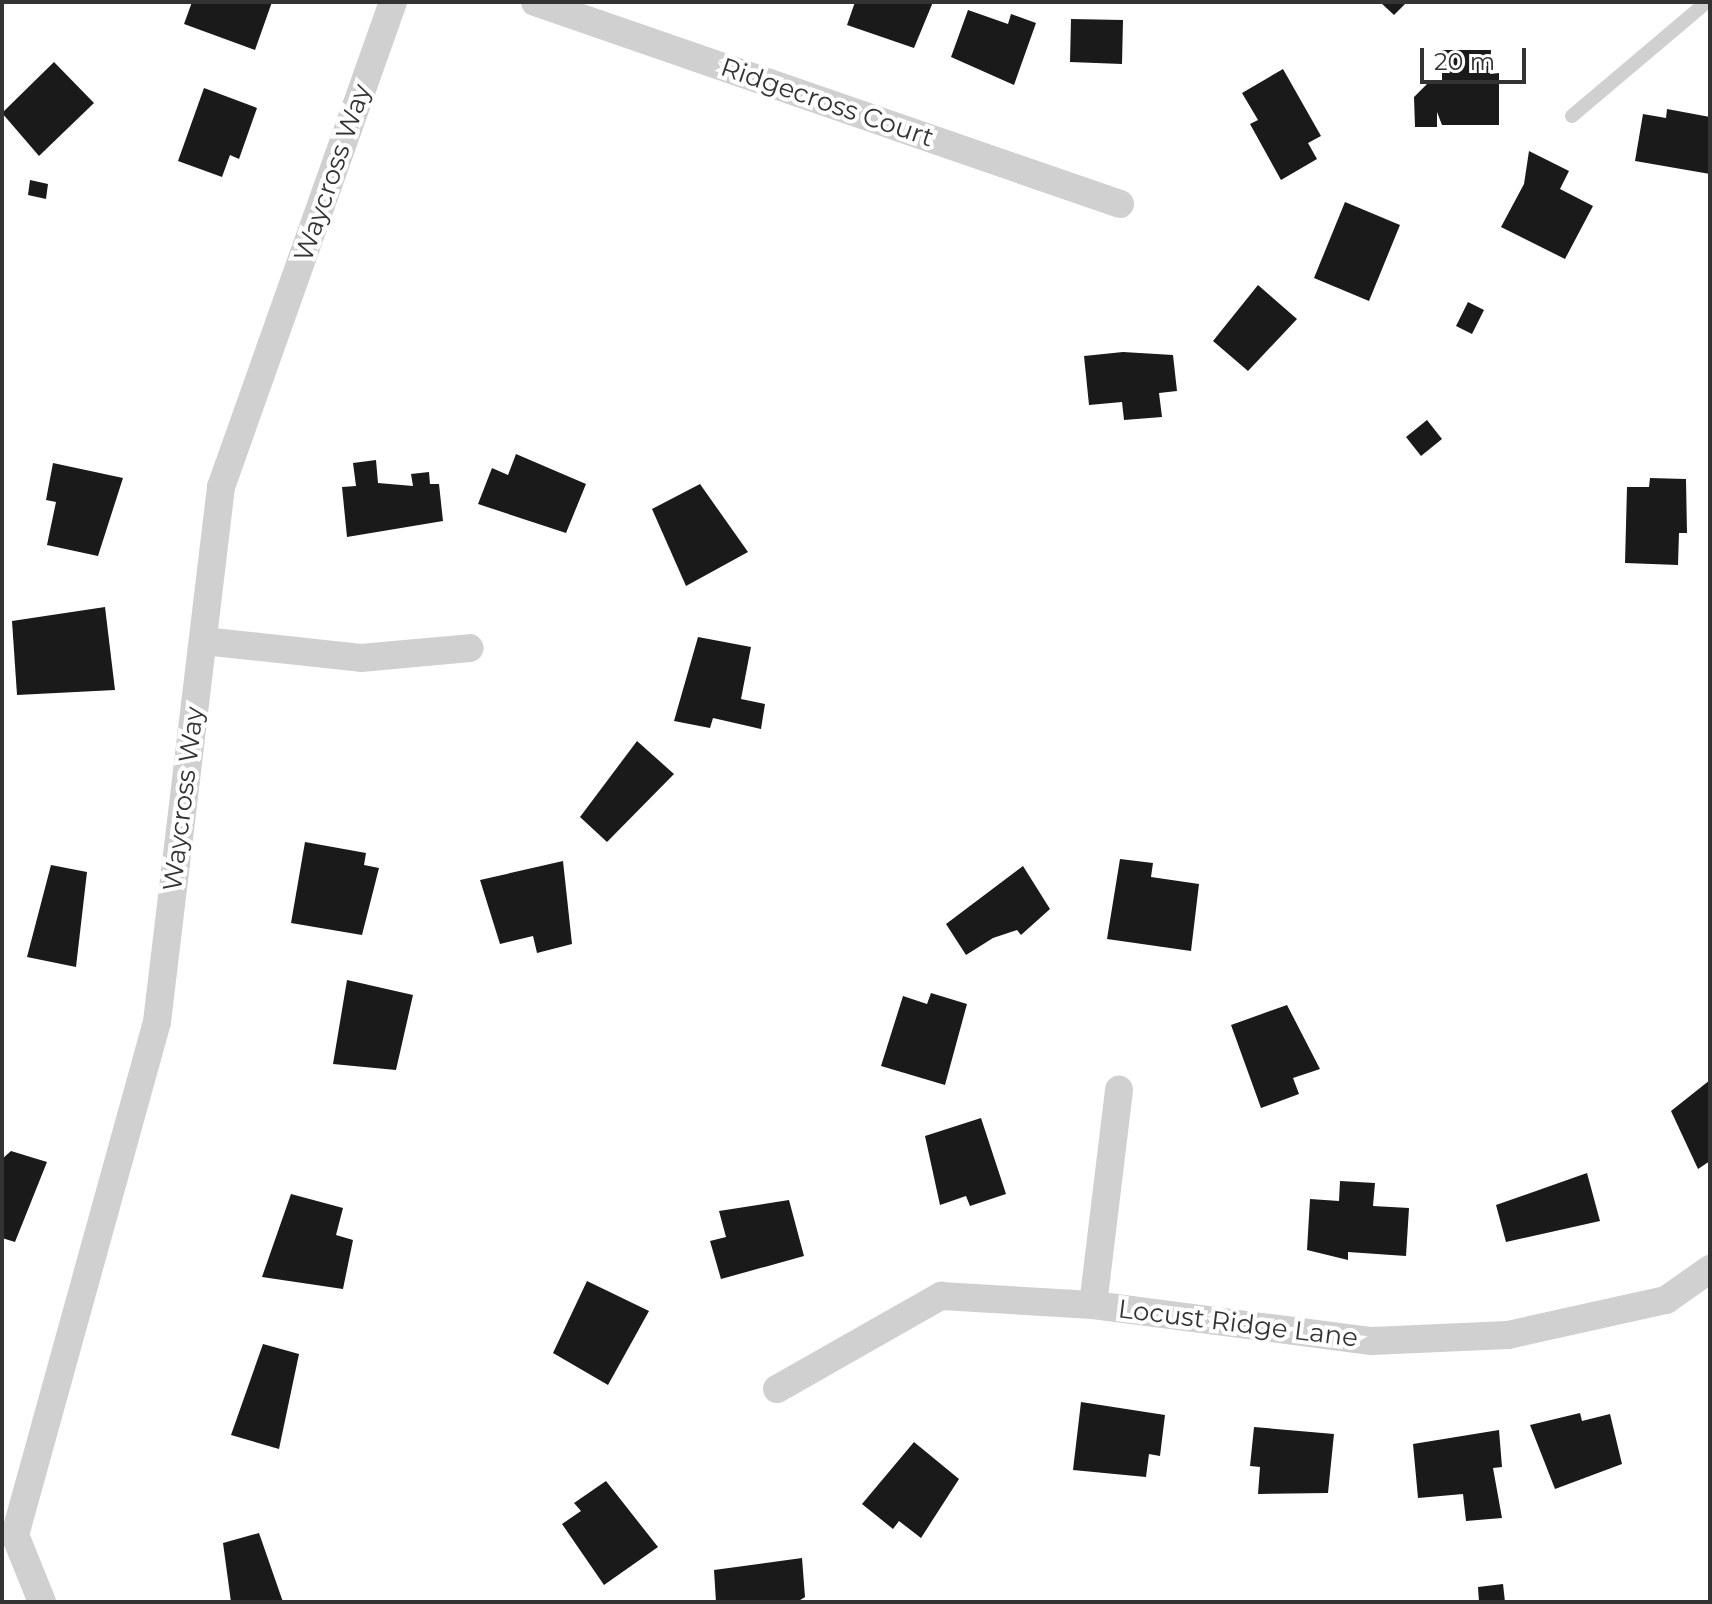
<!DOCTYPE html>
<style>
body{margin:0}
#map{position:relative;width:1712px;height:1604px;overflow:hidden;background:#fff;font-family:Montserrat,sans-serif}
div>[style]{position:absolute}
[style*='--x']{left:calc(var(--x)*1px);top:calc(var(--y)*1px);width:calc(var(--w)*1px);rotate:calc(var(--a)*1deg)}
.building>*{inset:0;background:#1a1a1a}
.service>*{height:14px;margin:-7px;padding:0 7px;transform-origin:7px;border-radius:7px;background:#d0d0d0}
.minor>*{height:28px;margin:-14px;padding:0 14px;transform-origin:14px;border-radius:14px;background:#d0d0d0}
span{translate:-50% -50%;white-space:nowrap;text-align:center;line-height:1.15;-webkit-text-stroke:8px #fff;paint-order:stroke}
.street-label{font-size:26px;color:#333}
.frame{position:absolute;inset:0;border:4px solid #333;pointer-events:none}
.scale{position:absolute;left:1420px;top:48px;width:106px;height:36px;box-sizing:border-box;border:4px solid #333;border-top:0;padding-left:10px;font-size:24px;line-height:28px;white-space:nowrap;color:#333;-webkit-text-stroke:6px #fff;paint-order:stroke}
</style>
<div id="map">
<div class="building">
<div style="clip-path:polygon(192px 2px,272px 2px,255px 50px,184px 24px)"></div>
<div style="clip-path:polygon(855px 2px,933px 2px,914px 48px,847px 25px)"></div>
<div style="clip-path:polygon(1380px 2px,1407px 2px,1394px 15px)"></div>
<div style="clip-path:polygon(968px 10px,1008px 24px,1011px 14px,1036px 23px,1014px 85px,951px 57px)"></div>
<div style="clip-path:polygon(1071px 19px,1123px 20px,1122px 64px,1070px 62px)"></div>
<div style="clip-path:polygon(1442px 50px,1491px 50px,1490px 74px,1499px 73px,1499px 125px,1442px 125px,1437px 112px,1437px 127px,1415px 127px,1414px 97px,1429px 82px,1442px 82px)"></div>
<div style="clip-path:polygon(54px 62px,94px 103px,39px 156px,2px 113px)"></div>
<div style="clip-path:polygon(1283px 69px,1321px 136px,1308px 143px,1317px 159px,1281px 180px,1250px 124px,1258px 120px,1242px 93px)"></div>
<div style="clip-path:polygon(204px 88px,257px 108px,239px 159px,230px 155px,222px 177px,178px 161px)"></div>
<div style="clip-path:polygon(1667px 109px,1710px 117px,1710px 174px,1635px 161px,1643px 114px,1666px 118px)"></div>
<div style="clip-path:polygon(1529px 151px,1569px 171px,1560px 189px,1593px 206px,1565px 259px,1501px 227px,1524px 184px)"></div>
<div style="clip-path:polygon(30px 180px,48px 184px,46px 199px,28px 195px)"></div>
<div style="clip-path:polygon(1345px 202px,1400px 225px,1369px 301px,1314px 278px)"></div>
<div style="clip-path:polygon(1258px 285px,1297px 319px,1248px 371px,1213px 341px)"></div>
<div style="clip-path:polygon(1468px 302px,1484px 310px,1472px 334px,1456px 326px)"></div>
<div style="clip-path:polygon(1123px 352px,1173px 355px,1177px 391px,1159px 393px,1162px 417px,1124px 420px,1122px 402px,1089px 405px,1084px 356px)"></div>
<div style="clip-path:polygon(1427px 420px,1442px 439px,1421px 456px,1406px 437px)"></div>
<div style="clip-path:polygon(516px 454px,586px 484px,566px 533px,478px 504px,492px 468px,508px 475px)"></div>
<div style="clip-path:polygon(376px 460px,378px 483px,413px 486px,411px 474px,429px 472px,430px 484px,439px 484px,443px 521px,347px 537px,342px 487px,356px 486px,353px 463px)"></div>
<div style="clip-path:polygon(53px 463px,123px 478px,98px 556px,47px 545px,56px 502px,46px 500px)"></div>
<div style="clip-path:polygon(1650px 478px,1686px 479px,1687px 533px,1679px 533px,1678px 565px,1625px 563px,1627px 487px,1649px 487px)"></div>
<div style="clip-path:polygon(700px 484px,748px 552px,686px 586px,652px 509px)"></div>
<div style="clip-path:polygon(105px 607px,115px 690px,17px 695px,12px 621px)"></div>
<div style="clip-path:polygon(698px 637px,751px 647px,741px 699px,765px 704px,761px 729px,713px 718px,710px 728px,674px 721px)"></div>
<div style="clip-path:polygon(637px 741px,674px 774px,607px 842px,580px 817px)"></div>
<div style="clip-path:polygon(305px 842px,366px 853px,364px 865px,379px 868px,362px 935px,291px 923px)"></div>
<div style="clip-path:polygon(1120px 859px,1153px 863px,1151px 877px,1199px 884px,1191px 951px,1107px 939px)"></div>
<div style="clip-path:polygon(563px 861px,572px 944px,537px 953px,533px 936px,500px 944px,480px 880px)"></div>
<div style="clip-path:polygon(51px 865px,87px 872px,76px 967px,27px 957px)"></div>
<div style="clip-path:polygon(1023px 866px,1050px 909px,1021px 935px,1017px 930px,993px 938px,966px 955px,946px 924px)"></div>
<div style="clip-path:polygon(347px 980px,413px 995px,396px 1070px,333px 1064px)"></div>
<div style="clip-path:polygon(931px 993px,967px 1004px,945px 1085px,881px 1066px,903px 996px,927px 1004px)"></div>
<div style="clip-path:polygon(1287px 1005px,1320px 1069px,1293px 1078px,1299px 1094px,1261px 1108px,1231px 1025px)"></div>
<div style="clip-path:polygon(1710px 1080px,1710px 1161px,1698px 1169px,1671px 1111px)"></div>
<div style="clip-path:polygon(981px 1118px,1006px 1194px,970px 1206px,966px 1196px,940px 1205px,925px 1136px)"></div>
<div style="clip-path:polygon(11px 1151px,47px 1162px,15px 1242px,2px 1238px,2px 1159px)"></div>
<div style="clip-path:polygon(1587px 1173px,1600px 1221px,1506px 1242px,1496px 1205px)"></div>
<div style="clip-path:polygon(1340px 1181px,1375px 1183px,1373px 1206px,1409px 1208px,1406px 1256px,1348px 1252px,1348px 1260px,1307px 1250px,1310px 1199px,1339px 1201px)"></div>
<div style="clip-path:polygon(291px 1194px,343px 1208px,336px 1235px,353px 1240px,343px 1289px,262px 1277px)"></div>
<div style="clip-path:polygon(789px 1200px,804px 1256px,721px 1279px,710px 1241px,726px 1237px,719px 1211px)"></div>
<div style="clip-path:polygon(587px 1281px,649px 1311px,608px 1385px,553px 1353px)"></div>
<div style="clip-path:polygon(263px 1344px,299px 1354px,279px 1449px,231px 1435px)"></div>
<div style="clip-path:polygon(1081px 1402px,1165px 1415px,1160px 1456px,1149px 1454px,1146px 1477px,1073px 1470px)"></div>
<div style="clip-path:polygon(1580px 1413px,1582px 1421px,1610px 1414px,1622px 1464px,1555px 1489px,1530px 1425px)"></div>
<div style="clip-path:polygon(1254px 1427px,1334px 1434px,1328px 1493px,1258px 1494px,1260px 1467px,1250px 1466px)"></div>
<div style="clip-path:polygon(1499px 1430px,1502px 1467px,1493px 1468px,1502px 1518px,1466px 1521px,1463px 1494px,1418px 1498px,1413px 1444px)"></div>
<div style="clip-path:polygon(914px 1442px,959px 1479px,921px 1538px,899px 1521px,893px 1529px,862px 1504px)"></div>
<div style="clip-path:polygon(606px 1481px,658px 1547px,604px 1585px,562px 1524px,581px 1511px,574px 1503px)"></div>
<div style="clip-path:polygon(259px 1533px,283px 1602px,231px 1602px,223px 1543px)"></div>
<div style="clip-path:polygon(802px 1558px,805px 1597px,797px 1602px,716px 1602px,714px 1570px)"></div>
<div style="clip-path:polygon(1503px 1584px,1505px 1602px,1479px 1602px,1478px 1587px)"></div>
</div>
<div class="service">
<div style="--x:1572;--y:116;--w:177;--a:-40.2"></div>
</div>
<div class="minor">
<div style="--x:535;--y:2;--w:619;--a:19.05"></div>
<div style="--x:203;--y:641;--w:159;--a:6.1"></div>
<div style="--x:361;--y:658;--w:109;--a:-5.2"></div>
<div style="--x:1093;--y:1305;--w:217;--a:-83.1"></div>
<div style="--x:777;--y:1389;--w:189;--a:-29.6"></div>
<div style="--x:941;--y:1296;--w:152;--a:3.4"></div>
<div style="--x:1093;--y:1305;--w:281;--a:7.4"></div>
<div style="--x:1372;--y:1341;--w:136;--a:-2.5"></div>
<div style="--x:1508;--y:1335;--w:162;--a:-12.5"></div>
<div style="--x:1666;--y:1300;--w:54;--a:-35.2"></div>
<div style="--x:42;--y:1602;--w:72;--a:-111.9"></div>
<div style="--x:15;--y:1535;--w:532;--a:-74.53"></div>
<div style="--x:157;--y:1022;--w:539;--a:-83.18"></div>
<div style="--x:221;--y:487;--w:515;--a:-70.47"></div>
</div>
<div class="street-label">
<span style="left:827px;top:103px;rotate:19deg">Ridgecross Court</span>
<span style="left:333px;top:173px;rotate:-71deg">Waycross Way</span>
<span style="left:184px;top:799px;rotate:-83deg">Waycross Way</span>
<span style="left:1238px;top:1324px;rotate:7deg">Locust Ridge Lane</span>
</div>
<div class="frame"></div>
<div class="scale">20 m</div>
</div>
